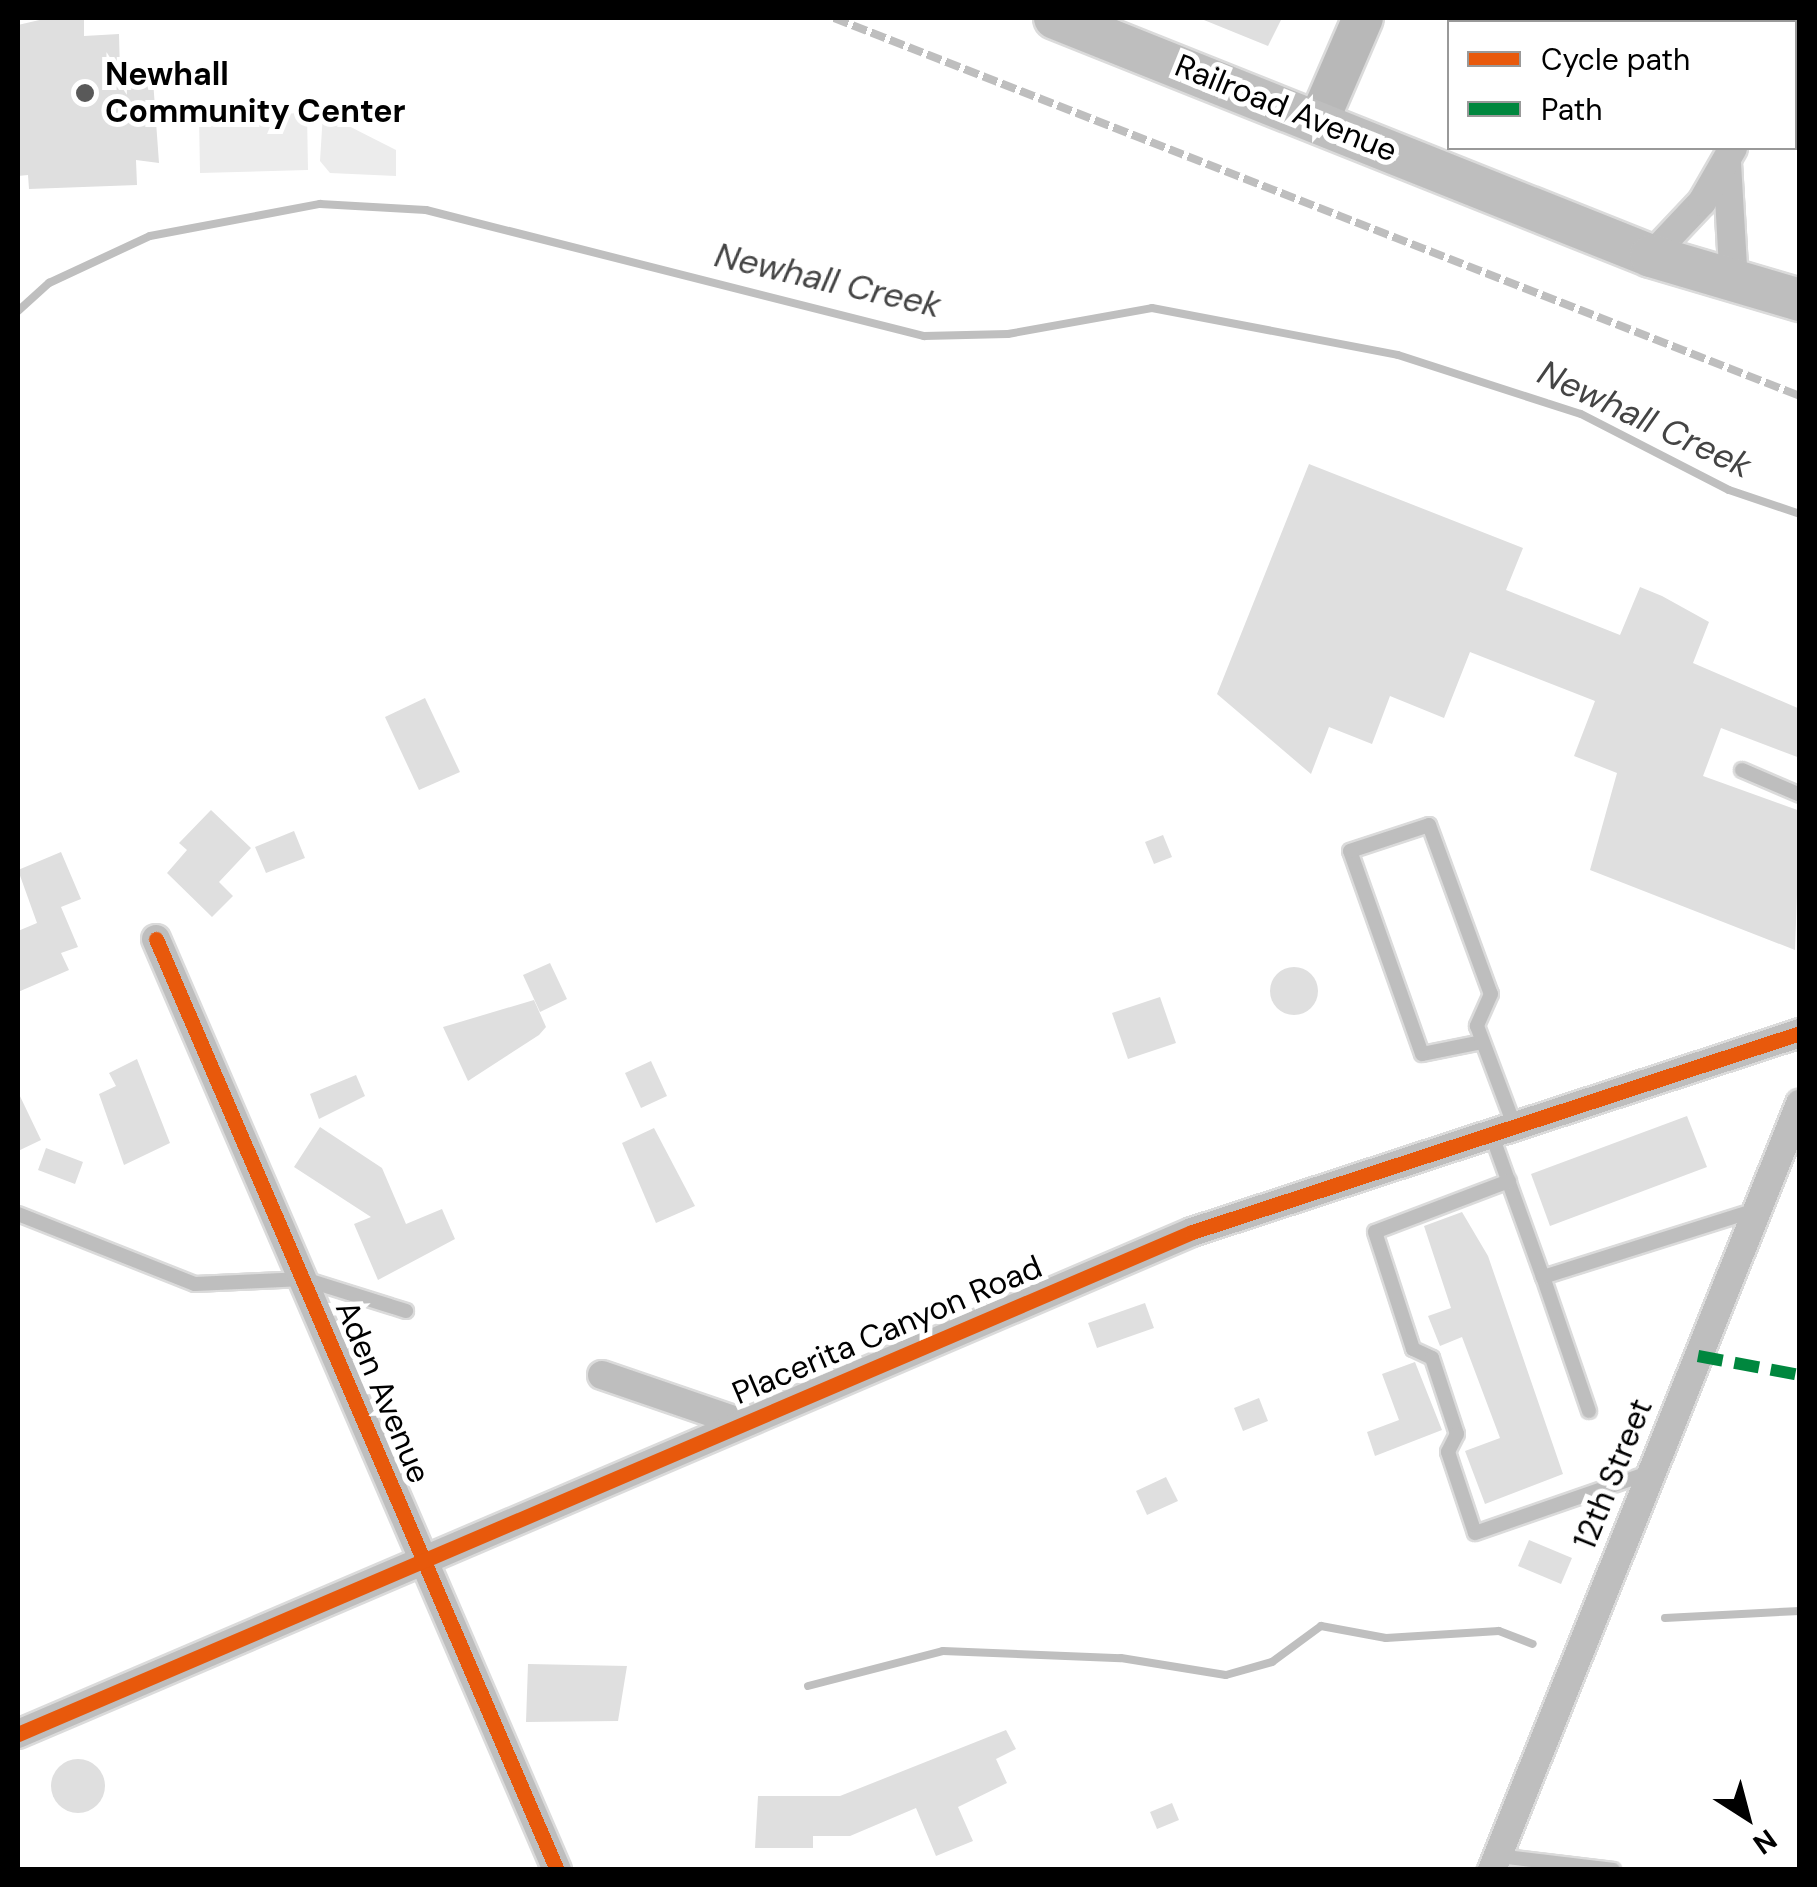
<!DOCTYPE html>
<style>
body{margin:0}
#map{position:relative;width:1817px;height:1887px;overflow:hidden;background:#fff;font-family:"DM Sans",sans-serif}
div>[style]{position:absolute}
[style*='--x']{left:calc(var(--x)*1px);top:calc(var(--y)*1px);width:calc(var(--w)*1px);rotate:calc(var(--a)*1deg)}
.green>*{inset:0;background:#ececec}
.stream>*{height:8px;margin:-4px;padding:0 4px;transform-origin:4px;border-radius:4px;background:#bfbfbf}
.building>*{inset:0;background:#dfdfdf}
.round{border-radius:50%}
.roads{filter:drop-shadow(2px 0 #dbdbdb) drop-shadow(-2px 0 #dbdbdb) drop-shadow(0 2px #dbdbdb) drop-shadow(0 -2px #dbdbdb)}
.lane>*{height:14px;margin:-7px;padding:0 7px;transform-origin:7px;border-radius:7px;background:#bebebe}
.street>*{height:28px;margin:-14px;padding:0 14px;transform-origin:14px;border-radius:14px;background:#bebebe}
.secondary>*{height:40px;margin:-20px;padding:0 20px;transform-origin:20px;border-radius:20px;background:#b8b8b8}
.primary>*{height:42px;margin:-21px;padding:0 21px;transform-origin:21px;border-radius:21px;background:#bebebe}
.rail>*{height:8px;margin-top:-4px;transform-origin:0;background:repeating-linear-gradient(90deg,#bebebe 0 15px,transparent 0 20px)}
.quiet>*{height:12px;margin-top:-6px;transform-origin:0;background:repeating-linear-gradient(90deg,#00873e 0 25px,transparent 0 37px)}
.cycleway>*{height:15px;margin:-7.5px;padding:0 7.5px;transform-origin:7.5px;border-radius:7.5px;background:#e8590c}
.dots>*{width:28px;height:28px;translate:-50% -50%;box-sizing:border-box;border:5px solid #fff;border-radius:50%}
span{translate:-50% -50%;white-space:nowrap;text-align:center;line-height:1.15;-webkit-text-stroke:10px #fff;paint-order:stroke}
.poi-label{font-size:32px;color:#000;font-weight:700}
.left{translate:0 -50%;text-align:left}
.street-label{font-size:32px;color:#000}
.water-label{font-size:35px;color:#444;font-style:italic}
.frame{position:absolute;inset:0;border:20px solid #000;pointer-events:none}
.legend{position:absolute;left:1447px;top:20px;width:350px;height:130px;box-sizing:border-box;background:#fff;border:2px solid #999;margin:0;padding:12px 18px;list-style:none;font-size:30px;color:#000}
.legend li{display:flex;align-items:center;gap:20px;height:50px}
.legend b{width:50px;border:2px solid #999}
.north{position:absolute;left:1697px;top:1767px;width:100px;height:100px;-webkit-text-stroke:8px #fff;paint-order:stroke;rotate:144deg;font-size:28px;font-weight:700;line-height:40px;text-align:center;color:#000}
.north::after{content:'';display:block;margin:auto;width:35px;height:45px;background:#000;clip-path:polygon(50% 0,100% 100%,50% 72%,0 100%)}
</style>
<div id="map">
<div class="green">
<div style="clip-path:polygon(307px 113px,308px 170px,200px 173px,199px 116px)"></div>
<div style="clip-path:polygon(323px 113px,396px 150px,396px 176px,330px 173px,320px 161px)"></div>
</div>
<div class="stream">
<div style="--x:18;--y:311;--w:42;--a:-42.1"></div>
<div style="--x:49;--y:283;--w:111;--a:-25"></div>
<div style="--x:150;--y:236;--w:173;--a:-10.7"></div>
<div style="--x:320;--y:204;--w:106;--a:3.2"></div>
<div style="--x:426;--y:210;--w:514;--a:14.2"></div>
<div style="--x:924;--y:336;--w:84;--a:-1.4"></div>
<div style="--x:1008;--y:334;--w:146;--a:-10.2"></div>
<div style="--x:1152;--y:308;--w:250;--a:10.8"></div>
<div style="--x:1398;--y:355;--w:192;--a:17.9"></div>
<div style="--x:1581;--y:414;--w:166;--a:27.2"></div>
<div style="--x:1729;--y:490;--w:75;--a:18.7"></div>
<div style="--x:1665;--y:1618;--w:135;--a:-3"></div>
<div style="--x:808;--y:1686;--w:139;--a:-14.5"></div>
<div style="--x:943;--y:1651;--w:178;--a:2.3"></div>
<div style="--x:1121;--y:1658;--w:106;--a:9.2"></div>
<div style="--x:1226;--y:1675;--w:48;--a:-15.8"></div>
<div style="--x:1272;--y:1662;--w:61;--a:-36.3"></div>
<div style="--x:1321;--y:1626;--w:66;--a:10.5"></div>
<div style="--x:1386;--y:1638;--w:113;--a:-3.5"></div>
<div style="--x:1499;--y:1631;--w:36;--a:21"></div>
</div>
<div class="building">
<div style="clip-path:polygon(48px 18px,84px 18px,84px 36px,119px 34px,120px 73px,153px 80px,159px 163px,136px 160px,137px 185px,29px 189px,28px 175px,18px 176px,18px 25px)"></div>
<div style="clip-path:polygon(1199px 18px,1282px 18px,1268px 46px)"></div>
<div style="clip-path:polygon(1309px 464px,1523px 548px,1506px 590px,1620px 635px,1640px 587px,1662px 596px,1709px 622px,1693px 663px,1800px 709px,1800px 758px,1721px 728px,1703px 776px,1800px 811px,1795px 950px,1590px 870px,1617px 773px,1574px 756px,1595px 701px,1470px 652px,1444px 718px,1390px 696px,1372px 744px,1329px 727px,1311px 774px,1217px 694px)"></div>
<div style="clip-path:polygon(425px 698px,460px 772px,419px 790px,385px 717px)"></div>
<div style="clip-path:polygon(211px 810px,251px 848px,219px 882px,233px 896px,212px 917px,167px 873px,187px 850px,179px 843px)"></div>
<div style="clip-path:polygon(294px 831px,305px 858px,266px 873px,255px 847px)"></div>
<div style="clip-path:polygon(1163px 835px,1172px 857px,1154px 864px,1145px 842px)"></div>
<div style="clip-path:polygon(61px 852px,81px 899px,61px 907px,78px 947px,61px 953px,69px 970px,18px 992px,18px 931px,37px 923px,18px 870px)"></div>
<div style="clip-path:polygon(550px 963px,567px 999px,540px 1012px,523px 975px)"></div>
<div class="round" style="left:1270px;top:967px;width:48px;height:48px"></div>
<div style="clip-path:polygon(1160px 997px,1176px 1043px,1128px 1059px,1112px 1013px)"></div>
<div style="clip-path:polygon(534px 1000px,546px 1027px,539px 1035px,468px 1081px,443px 1027px)"></div>
<div style="clip-path:polygon(137px 1059px,170px 1143px,124px 1165px,99px 1094px,116px 1086px,109px 1073px)"></div>
<div style="clip-path:polygon(651px 1061px,667px 1096px,641px 1108px,625px 1073px)"></div>
<div style="clip-path:polygon(356px 1075px,365px 1096px,319px 1119px,310px 1094px)"></div>
<div style="clip-path:polygon(18px 1092px,41px 1140px,18px 1151px)"></div>
<div style="clip-path:polygon(1687px 1116px,1707px 1167px,1550px 1226px,1531px 1174px)"></div>
<div style="clip-path:polygon(320px 1127px,382px 1168px,406px 1224px,442px 1209px,455px 1239px,378px 1280px,354px 1224px,371px 1217px,294px 1167px)"></div>
<div style="clip-path:polygon(654px 1128px,695px 1206px,656px 1223px,622px 1143px)"></div>
<div style="clip-path:polygon(46px 1148px,83px 1162px,75px 1184px,38px 1170px)"></div>
<div style="clip-path:polygon(1462px 1212px,1488px 1256px,1563px 1474px,1485px 1504px,1465px 1451px,1500px 1438px,1462px 1337px,1440px 1346px,1428px 1316px,1451px 1308px,1424px 1226px)"></div>
<div style="clip-path:polygon(1145px 1303px,1154px 1328px,1097px 1348px,1088px 1323px)"></div>
<div style="clip-path:polygon(1415px 1362px,1442px 1430px,1375px 1456px,1367px 1432px,1399px 1420px,1382px 1374px)"></div>
<div style="clip-path:polygon(1259px 1398px,1268px 1421px,1243px 1431px,1234px 1408px)"></div>
<div style="clip-path:polygon(1166px 1477px,1178px 1501px,1147px 1515px,1136px 1491px)"></div>
<div style="clip-path:polygon(1529px 1540px,1572px 1558px,1561px 1584px,1518px 1566px)"></div>
<div style="clip-path:polygon(528px 1664px,627px 1666px,618px 1721px,526px 1722px)"></div>
<div style="clip-path:polygon(1006px 1730px,1016px 1749px,996px 1759px,1007px 1783px,958px 1807px,973px 1841px,936px 1856px,916px 1808px,850px 1836px,813px 1836px,813px 1848px,755px 1848px,758px 1796px,840px 1796px)"></div>
<div class="round" style="left:51px;top:1759px;width:54px;height:54px"></div>
<div style="clip-path:polygon(1172px 1803px,1179px 1820px,1157px 1829px,1150px 1812px)"></div>
</div>
<div class="roads">
<div class="lane">
<div style="--x:1794;--y:97;--w:6;--a:18"></div>
<div style="--x:1742;--y:770;--w:63;--a:23.3"></div>
<div style="--x:1482;--y:1042;--w:61;--a:168.7"></div>
<div style="--x:1422;--y:1054;--w:215;--a:-109.5"></div>
<div style="--x:1350;--y:851;--w:83;--a:-18.2"></div>
<div style="--x:1429;--y:825;--w:180;--a:69.9"></div>
<div style="--x:1491;--y:994;--w:35;--a:114"></div>
<div style="--x:1477;--y:1026;--w:103;--a:69.4"></div>
<div style="--x:1490;--y:1130;--w:156;--a:70.2"></div>
<div style="--x:1509;--y:1181;--w:143;--a:159.2"></div>
<div style="--x:1375;--y:1232;--w:123;--a:72"></div>
<div style="--x:1413;--y:1349;--w:21;--a:25"></div>
<div style="--x:1432;--y:1358;--w:80;--a:71.8"></div>
<div style="--x:1457;--y:1434;--w:20;--a:117"></div>
<div style="--x:1448;--y:1452;--w:85;--a:71.6"></div>
<div style="--x:1475;--y:1533;--w:186;--a:-19.1"></div>
<div style="--x:18;--y:1214;--w:190;--a:21.6"></div>
<div style="--x:195;--y:1284;--w:109;--a:-2.6"></div>
<div style="--x:304;--y:1279;--w:107;--a:17.4"></div>
<div style="--x:1589;--y:1411;--w:142;--a:-108.9"></div>
<div style="--x:1543;--y:1277;--w:223;--a:-17.5"></div>
<div style="--x:1498;--y:1856;--w:116;--a:6.9"></div>
</div>
<div class="street">
<div style="--x:1781;--y:22;--w:4;--a:-63"></div>
<div style="--x:1727;--y:163;--w:120;--a:86.7"></div>
<div style="--x:1651;--y:256;--w:74;--a:-46.6"></div>
<div style="--x:1702;--y:202;--w:62;--a:-60.1"></div>
<div style="--x:156;--y:939;--w:1014;--a:66.7"></div>
<div style="--x:602;--y:1375;--w:145;--a:18.9"></div>
<div style="--x:18;--y:1734;--w:1277;--a:-23.15"></div>
<div style="--x:1192;--y:1232;--w:640;--a:-18.12"></div>
<div style="--x:1492;--y:1870;--w:826;--a:-68.1"></div>
</div>
<div class="secondary">
<div style="--x:1319;--y:120;--w:111;--a:-66.7"></div>
</div>
<div class="primary">
<div style="--x:1055;--y:18;--w:642;--a:21.77"></div>
<div style="--x:1651;--y:256;--w:155;--a:16.5"></div>
</div>
</div>
<div class="rail">
<div style="--x:834;--y:18;--w:1037;--a:21.37"></div>
</div>
<div class="quiet">
<div style="--x:1698;--y:1356;--w:104;--a:10.6"></div>
</div>
<div class="cycleway">
<div style="--x:156;--y:939;--w:1014;--a:66.7"></div>
<div style="--x:18;--y:1734;--w:1277;--a:-23.15"></div>
<div style="--x:1192;--y:1232;--w:640;--a:-18.12"></div>
</div>
<div class="dots">
<div style="left:85px;top:93px;background:#595959"></div>
</div>
<div class="poi-label">
<span class="left" style="left:105px;top:93px">Newhall<br>Community Center</span>
</div>
<div class="street-label">
<span style="left:1286px;top:108px;rotate:22deg">Railroad Avenue</span>
<span style="left:887px;top:1330px;rotate:-23deg">Placerita Canyon Road</span>
<span style="left:383px;top:1392px;rotate:67deg">Aden Avenue</span>
<span style="left:1613px;top:1474px;rotate:-68deg">12th Street</span>
</div>
<div class="water-label">
<span style="left:828px;top:280px;rotate:13deg">Newhall Creek</span>
<span style="left:1645px;top:419px;rotate:25deg">Newhall Creek</span>
</div>
<div class="frame"></div>
<ul class="legend">
<li><b style="height:12px;background:#e8590c"></b>Cycle path</li>
<li><b style="height:12px;background:#00873e"></b>Path</li>
</ul>
<div class="north">N</div>
</div>
